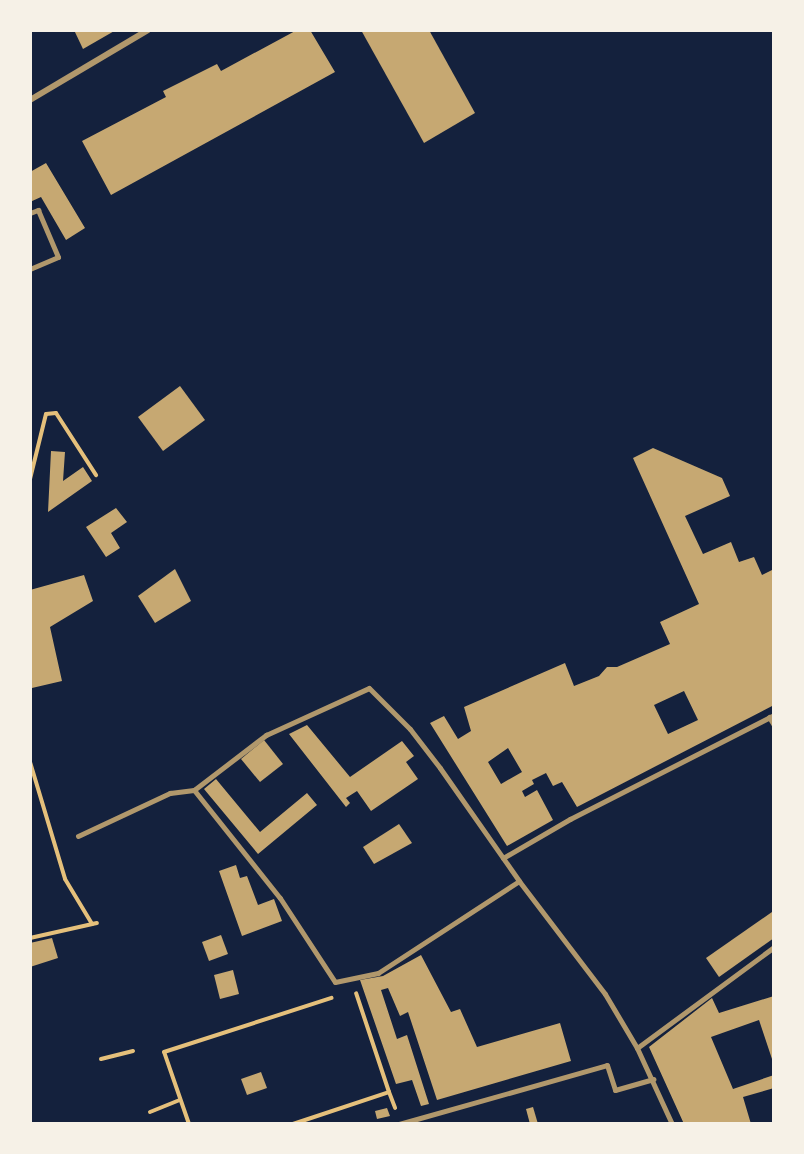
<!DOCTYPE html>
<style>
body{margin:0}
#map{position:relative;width:804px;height:1154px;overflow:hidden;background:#14213d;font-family:"Space Grotesk",sans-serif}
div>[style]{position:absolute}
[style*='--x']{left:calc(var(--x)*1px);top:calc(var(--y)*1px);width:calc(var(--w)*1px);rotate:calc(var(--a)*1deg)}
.building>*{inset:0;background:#c6a872}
.path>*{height:4px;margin:-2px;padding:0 2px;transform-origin:2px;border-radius:2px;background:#e5c07b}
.pedestrian>*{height:5px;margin:-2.5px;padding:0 2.5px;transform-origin:2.5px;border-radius:2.5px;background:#b1986c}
.minor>*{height:6px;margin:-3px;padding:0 3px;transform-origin:3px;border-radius:3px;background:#b1986c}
span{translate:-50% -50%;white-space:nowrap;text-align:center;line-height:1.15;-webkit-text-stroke:5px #f6f1e7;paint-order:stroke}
.frame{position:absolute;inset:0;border:32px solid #f6f1e7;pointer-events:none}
</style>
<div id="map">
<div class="building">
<div style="clip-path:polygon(74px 30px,116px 30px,83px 49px)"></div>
<div style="clip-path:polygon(297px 30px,310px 30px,335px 72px,111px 195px,82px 141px,166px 97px,163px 91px,217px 64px,221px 71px)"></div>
<div style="clip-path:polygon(361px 30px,429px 30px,475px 113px,424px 143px)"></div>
<div style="clip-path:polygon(46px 163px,85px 228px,66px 240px,41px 197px,30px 202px,30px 172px)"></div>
<div style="clip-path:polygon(180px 386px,205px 420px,163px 451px,138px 417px)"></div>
<div style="clip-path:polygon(evenodd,653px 448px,722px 478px,730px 496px,685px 516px,703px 554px,731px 542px,739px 562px,754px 557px,762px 575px,774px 569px,774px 705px,577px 807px,562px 782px,553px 786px,546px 773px,532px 780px,534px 784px,522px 791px,525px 797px,537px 790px,553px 820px,507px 846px,430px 723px,444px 716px,458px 739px,471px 731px,464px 707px,565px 663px,574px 686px,599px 676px,607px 667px,617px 667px,670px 644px,660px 622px,699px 604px,633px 458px,653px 448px,684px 691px,698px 720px,668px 734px,654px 705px,684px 691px,653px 448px,508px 748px,522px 772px,501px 784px,488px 762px,508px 748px)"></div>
<div style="clip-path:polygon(51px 451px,65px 452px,63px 481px,83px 467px,92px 481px,48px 512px)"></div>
<div style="clip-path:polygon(116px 508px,127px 522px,111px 533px,120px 548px,106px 557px,86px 527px)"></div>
<div style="clip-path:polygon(175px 569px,191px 601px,155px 623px,138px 596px)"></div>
<div style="clip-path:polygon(84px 575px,93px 601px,50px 627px,62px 681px,32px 688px,30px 590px)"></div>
<div style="clip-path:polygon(307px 725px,350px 777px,402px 741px,414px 756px,406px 762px,418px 779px,371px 811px,357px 791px,346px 798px,350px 803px,346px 807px,289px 734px)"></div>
<div style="clip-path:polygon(264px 740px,283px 764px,260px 782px,241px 759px)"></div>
<div style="clip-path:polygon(216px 779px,260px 832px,307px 793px,317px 805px,258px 854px,204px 789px)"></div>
<div style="clip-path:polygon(399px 824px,412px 843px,374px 864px,363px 847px)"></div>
<div style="clip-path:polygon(236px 865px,240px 878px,247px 876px,258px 905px,274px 899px,282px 921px,242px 936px,219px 871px)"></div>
<div style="clip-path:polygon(772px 912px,774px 938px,719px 977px,706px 958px)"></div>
<div style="clip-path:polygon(221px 935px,228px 954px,209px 961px,202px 942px)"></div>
<div style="clip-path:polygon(52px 938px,58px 958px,30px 967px,30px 943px)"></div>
<div style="clip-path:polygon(421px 955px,451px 1012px,460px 1009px,477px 1047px,560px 1023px,571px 1061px,437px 1100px,408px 1012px,400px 1016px,388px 988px,381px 990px,397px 1039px,407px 1035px,429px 1104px,421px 1106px,412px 1080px,396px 1084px,360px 980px,383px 976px)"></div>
<div style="clip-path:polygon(233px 970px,239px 994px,220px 999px,214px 975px)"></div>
<div style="clip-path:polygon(774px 996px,774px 1065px,759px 1020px,711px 1037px,733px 1089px,774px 1075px,774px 1088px,743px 1097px,751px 1124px,684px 1124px,649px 1047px,712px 998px,719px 1013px)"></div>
<div style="clip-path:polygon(261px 1072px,267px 1088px,247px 1095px,241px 1079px)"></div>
<div style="clip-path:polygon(533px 1107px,538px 1124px,530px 1124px,526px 1109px)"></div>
<div style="clip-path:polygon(387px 1108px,390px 1116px,377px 1119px,375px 1111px)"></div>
</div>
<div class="path">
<div style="--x:30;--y:479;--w:67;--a:-76.2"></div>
<div style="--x:46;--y:414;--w:10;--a:-6"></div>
<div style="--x:56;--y:413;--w:74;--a:57.2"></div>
<div style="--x:30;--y:762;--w:122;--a:73.3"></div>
<div style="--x:65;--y:879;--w:52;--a:59"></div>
<div style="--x:92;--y:924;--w:5;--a:-11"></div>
<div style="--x:30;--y:938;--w:64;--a:-12.7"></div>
<div style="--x:101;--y:1059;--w:33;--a:-14"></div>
<div style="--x:389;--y:1092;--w:17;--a:69"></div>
<div style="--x:150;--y:1112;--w:32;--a:-22"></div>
<div style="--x:189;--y:1124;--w:76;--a:-109.1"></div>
<div style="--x:164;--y:1052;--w:176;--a:-17.9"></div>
<div style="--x:293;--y:1124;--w:101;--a:-18.4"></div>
<div style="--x:389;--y:1092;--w:104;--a:-108.4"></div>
</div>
<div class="pedestrian">
<div style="--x:30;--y:213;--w:9;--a:-21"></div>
<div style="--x:38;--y:210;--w:51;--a:66.9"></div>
<div style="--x:58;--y:257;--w:30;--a:157"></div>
<div style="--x:769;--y:717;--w:9;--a:58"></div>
<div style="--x:194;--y:790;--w:138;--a:51.5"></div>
<div style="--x:280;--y:898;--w:100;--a:56.8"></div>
<div style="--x:335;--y:982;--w:44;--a:-11.8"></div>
<div style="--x:378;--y:973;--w:168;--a:-33.1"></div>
<div style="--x:78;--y:836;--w:102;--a:-25.1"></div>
<div style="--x:170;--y:793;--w:24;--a:-7"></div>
<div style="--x:194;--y:790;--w:91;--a:-37.4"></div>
<div style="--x:266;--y:735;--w:113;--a:-24.5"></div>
<div style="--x:369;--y:688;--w:58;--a:45"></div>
<div style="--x:410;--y:729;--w:49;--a:52.4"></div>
<div style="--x:440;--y:768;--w:138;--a:55"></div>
<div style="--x:519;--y:881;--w:142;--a:52.7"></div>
<div style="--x:605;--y:994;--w:63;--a:59.3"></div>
<div style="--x:637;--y:1048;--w:84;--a:65.3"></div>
<div style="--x:503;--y:858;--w:78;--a:-30.2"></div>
<div style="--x:570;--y:819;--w:229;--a:-27"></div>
<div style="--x:637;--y:1048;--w:170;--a:-36.4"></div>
<div style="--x:399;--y:1124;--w:216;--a:-15.8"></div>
<div style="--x:607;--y:1065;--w:26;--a:72"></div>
<div style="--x:615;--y:1090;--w:40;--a:-16"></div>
</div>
<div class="minor">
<div style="--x:30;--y:100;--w:137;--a:-30.7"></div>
</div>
<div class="frame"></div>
</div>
